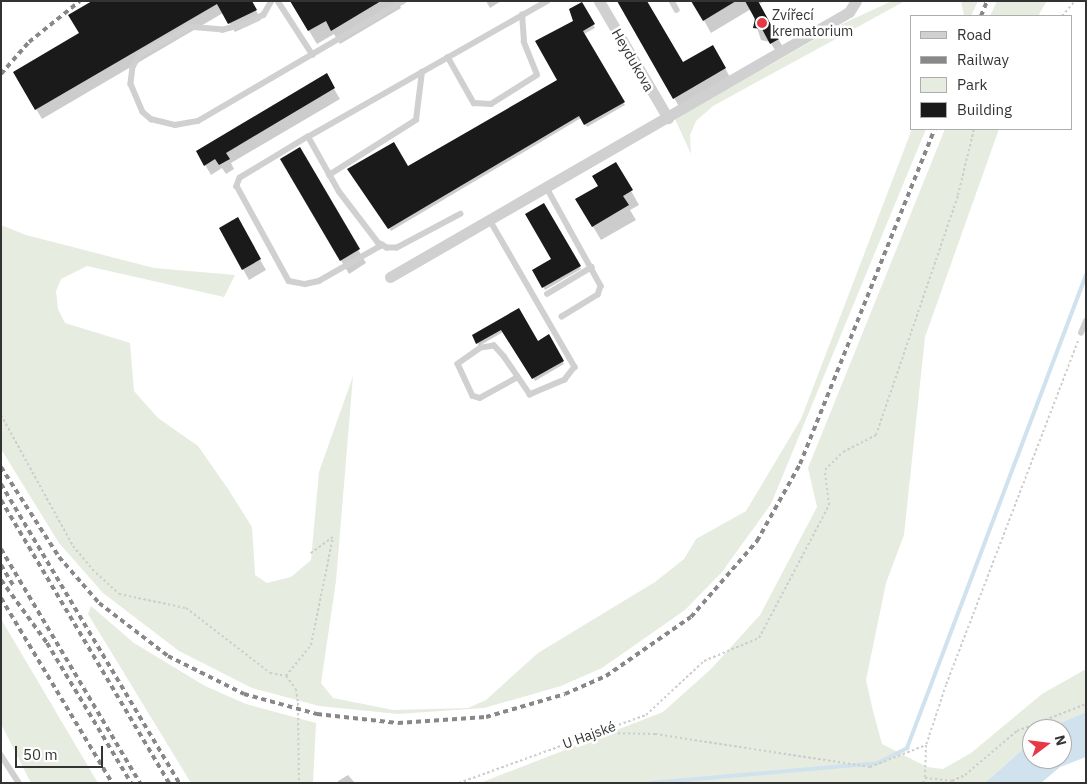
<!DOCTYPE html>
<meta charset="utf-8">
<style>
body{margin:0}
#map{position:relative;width:1087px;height:784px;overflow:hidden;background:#fff;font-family:"IBM Plex Sans",sans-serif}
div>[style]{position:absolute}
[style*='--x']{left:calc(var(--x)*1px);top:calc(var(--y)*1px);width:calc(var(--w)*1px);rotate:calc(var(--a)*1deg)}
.green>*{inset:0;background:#e6ecdf}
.water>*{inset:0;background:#cfe2ee}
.shadow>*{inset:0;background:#0003}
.stream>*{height:4px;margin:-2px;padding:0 2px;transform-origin:2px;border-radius:2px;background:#cfe2ee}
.building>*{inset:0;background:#1a1a1a}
.path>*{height:2px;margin-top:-1px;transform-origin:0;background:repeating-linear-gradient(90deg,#cdcdcd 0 2.5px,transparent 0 5px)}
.service>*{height:5.5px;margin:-2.75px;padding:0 2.75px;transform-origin:2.75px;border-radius:2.75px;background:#d0d0d0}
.minor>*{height:11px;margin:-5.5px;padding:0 5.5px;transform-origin:5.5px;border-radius:5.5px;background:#d0d0d0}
.rail>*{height:4px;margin-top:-2px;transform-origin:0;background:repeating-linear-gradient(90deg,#888 0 5px,transparent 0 9px)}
.dots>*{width:14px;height:14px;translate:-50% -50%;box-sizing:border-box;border:2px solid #fff;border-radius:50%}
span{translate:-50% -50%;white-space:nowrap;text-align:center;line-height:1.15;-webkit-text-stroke:5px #fff;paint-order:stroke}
.poi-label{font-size:14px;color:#333}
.left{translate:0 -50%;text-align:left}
.street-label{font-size:14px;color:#333}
.frame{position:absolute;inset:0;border:2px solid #333;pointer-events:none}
.legend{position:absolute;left:910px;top:15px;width:162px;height:115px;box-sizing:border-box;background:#fff;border:1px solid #adadad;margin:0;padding:6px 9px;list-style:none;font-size:15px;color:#333}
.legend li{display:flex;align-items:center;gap:10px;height:25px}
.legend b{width:25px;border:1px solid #adadad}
.north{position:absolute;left:1022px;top:719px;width:50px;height:50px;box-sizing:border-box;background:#fff;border:1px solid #adadad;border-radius:50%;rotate:75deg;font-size:14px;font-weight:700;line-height:20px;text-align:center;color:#333}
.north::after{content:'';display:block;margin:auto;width:18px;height:22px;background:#e63946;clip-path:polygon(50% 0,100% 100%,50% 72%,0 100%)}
.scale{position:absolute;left:15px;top:746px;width:88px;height:22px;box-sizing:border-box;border:2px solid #333;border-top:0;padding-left:6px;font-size:15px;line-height:18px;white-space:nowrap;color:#333;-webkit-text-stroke:4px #fff;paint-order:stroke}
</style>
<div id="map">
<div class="green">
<div style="clip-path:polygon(892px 1px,905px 1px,713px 106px,696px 121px,690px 135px,691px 154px,675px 119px,842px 24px)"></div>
<div style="clip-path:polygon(961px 1px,978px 1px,971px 16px,964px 16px)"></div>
<div style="clip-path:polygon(997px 1px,1047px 1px,1038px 16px,990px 16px)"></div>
<div style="clip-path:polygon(912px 129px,926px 129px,771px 504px,722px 572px,685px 610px,602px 668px,561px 686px,484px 708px,398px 714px,319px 706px,252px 688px,179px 651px,103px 593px,59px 543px,1px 449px,1px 225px,26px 235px,154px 268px,235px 275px,224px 297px,87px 266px,61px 279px,56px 291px,58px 309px,65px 323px,130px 343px,134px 391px,158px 418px,198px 446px,228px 489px,252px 527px,255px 575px,267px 583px,291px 577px,311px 560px,319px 472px,353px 376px,336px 581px,321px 683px,333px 698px,393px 710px,468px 708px,486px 700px,538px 653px,655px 582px,684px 559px,696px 539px,746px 511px,801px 419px)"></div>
<div style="clip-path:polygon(945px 129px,999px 129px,925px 337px,904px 535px,886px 583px,866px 680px,873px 711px,882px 744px,927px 767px,943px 769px,971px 753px,1042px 694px,1086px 669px,1086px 712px,1046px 729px,1032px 729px,1032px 741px,985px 783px,480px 783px,663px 712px,711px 669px,760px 615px,817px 507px,808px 468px)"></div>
<div style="clip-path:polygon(91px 606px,134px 643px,205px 686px,246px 704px,316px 723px,313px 783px,191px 783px,88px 614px)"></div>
<div style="clip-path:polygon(1px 619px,98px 783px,31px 783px,1px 724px)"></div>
</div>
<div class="water">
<div style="clip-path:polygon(1086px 712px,1086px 757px,1060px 767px,1041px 783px,985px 783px,1032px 741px,1032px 759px,1062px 759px,1062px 729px,1046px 729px)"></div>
</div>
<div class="shadow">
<div style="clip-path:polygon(94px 1px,251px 1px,261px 20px,235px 32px,223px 13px,42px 119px,14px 72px,80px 34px)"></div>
<div style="clip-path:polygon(397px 1px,401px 8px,340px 44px,334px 34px,317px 44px,292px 3px)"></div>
<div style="clip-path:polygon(486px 1px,501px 1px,490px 8px)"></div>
<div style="clip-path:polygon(618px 1px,683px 64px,713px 46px,732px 81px,681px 110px)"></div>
<div style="clip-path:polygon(693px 1px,764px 1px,758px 5px,786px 52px,779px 56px,770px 42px,761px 40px,751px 9px,711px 33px)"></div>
<div style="clip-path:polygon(581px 3px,595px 28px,584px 34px,625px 105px,587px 127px,581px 118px,391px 231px,349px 170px,408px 168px,559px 80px)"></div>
<div style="clip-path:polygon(326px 75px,340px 99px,231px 163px,234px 169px,226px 174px,222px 168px,211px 175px,197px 151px)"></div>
<div style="clip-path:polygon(299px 149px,366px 263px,349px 274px,282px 160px)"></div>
<div style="clip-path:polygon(616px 164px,639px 205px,630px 210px,636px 220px,601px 240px,577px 200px,600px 186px)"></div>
<div style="clip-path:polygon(544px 204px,581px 269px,545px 290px,533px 270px,553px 259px)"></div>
<div style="clip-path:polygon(237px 219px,266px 270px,249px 280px,220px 228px)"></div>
<div style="clip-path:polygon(519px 310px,538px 342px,548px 336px,564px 364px,535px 381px,503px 332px,479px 346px,473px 336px)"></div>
<div style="clip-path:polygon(348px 775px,355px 783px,338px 783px,338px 781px)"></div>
</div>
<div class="stream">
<div style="--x:651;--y:783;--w:228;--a:-5"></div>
<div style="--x:878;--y:763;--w:33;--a:-27"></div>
<div style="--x:907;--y:748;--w:506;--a:-69.27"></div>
</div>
<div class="building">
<div style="clip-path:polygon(92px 1px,252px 1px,257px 10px,228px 24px,217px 4px,35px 110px,13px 72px,79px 33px,68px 15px)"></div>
<div style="clip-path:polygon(290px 1px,381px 1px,331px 31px,326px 21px,308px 31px)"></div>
<div style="clip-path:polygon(617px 1px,647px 1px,683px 62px,713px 45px,726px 68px,673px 99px)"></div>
<div style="clip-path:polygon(691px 1px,736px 1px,703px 21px)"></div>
<div style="clip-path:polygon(745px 1px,758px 1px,779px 39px,770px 44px,762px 29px,753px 28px,755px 19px)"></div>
<div style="clip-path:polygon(582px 2px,595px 24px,583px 31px,625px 102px,584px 125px,579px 116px,388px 229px,347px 169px,394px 142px,408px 166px,557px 80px,535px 41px,573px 21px,569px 9px)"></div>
<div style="clip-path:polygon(327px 73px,335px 88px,226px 153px,230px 159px,219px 165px,215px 159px,204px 166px,196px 151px)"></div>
<div style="clip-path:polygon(300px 147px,360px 249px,340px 261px,280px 159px)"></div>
<div style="clip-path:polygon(616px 162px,633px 190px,623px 196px,629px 205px,592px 227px,575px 199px,598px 186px,592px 176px)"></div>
<div style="clip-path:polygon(544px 203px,581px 266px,542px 288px,532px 270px,551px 259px,525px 214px)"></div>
<div style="clip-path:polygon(238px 217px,261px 259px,242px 270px,219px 228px)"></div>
<div style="clip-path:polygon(519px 308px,538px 341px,549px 334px,564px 361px,532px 379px,501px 330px,476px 344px,472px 335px)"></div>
</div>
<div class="path">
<div style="--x:1062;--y:16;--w:20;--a:-49"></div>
<div style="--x:1078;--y:341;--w:368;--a:111"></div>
<div style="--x:946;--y:685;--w:63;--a:108.4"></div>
<div style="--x:926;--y:745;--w:33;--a:92"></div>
<div style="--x:925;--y:778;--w:27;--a:6"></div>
<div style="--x:952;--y:781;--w:14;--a:-25"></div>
<div style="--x:965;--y:775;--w:68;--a:-40.2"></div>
<div style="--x:1017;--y:731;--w:74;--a:-21.4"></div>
<div style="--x:1;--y:415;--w:149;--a:61.2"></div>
<div style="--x:73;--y:546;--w:35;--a:50"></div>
<div style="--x:96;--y:573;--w:31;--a:42"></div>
<div style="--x:119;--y:594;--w:68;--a:11.8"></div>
<div style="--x:186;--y:608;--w:106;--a:37.7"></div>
<div style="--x:270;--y:673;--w:16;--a:11"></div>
<div style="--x:286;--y:676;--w:16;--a:52"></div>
<div style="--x:296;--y:689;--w:14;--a:82"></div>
<div style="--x:298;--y:703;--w:80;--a:89.3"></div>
<div style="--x:286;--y:676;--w:40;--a:-51"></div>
<div style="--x:311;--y:645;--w:110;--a:-78.5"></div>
<div style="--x:333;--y:537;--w:29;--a:144"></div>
<div style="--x:598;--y:733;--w:57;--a:1"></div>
<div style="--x:655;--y:734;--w:218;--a:8.7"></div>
<div style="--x:870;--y:767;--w:60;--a:-21.4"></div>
<div style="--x:459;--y:783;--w:199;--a:-20"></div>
<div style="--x:646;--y:715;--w:79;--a:-43"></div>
<div style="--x:704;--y:661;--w:60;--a:-22.7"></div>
<div style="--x:759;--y:638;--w:150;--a:-62.2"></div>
<div style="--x:829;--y:505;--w:35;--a:-97"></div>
<div style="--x:825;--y:470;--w:25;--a:-45"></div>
<div style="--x:843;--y:452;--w:37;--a:-27"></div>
<div style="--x:876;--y:435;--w:254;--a:-71.1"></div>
<div style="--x:958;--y:195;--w:68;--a:-76.4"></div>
<div style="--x:923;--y:783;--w:5;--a:-68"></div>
</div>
<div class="service">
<div style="--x:272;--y:1;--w:16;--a:120"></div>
<div style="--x:264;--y:15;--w:20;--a:153"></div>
<div style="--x:246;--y:24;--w:24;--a:165"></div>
<div style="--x:223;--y:30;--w:32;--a:-175"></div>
<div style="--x:191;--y:27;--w:58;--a:151.2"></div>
<div style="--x:140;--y:55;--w:14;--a:120"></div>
<div style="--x:133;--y:67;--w:17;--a:97"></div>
<div style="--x:131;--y:84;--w:30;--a:67"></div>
<div style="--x:143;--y:112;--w:11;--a:41"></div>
<div style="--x:151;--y:119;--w:25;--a:14"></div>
<div style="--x:175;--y:125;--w:23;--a:-10"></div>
<div style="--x:198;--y:121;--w:238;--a:-30.3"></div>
<div style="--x:278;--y:1;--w:64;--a:57.1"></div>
<div style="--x:672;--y:1;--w:10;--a:61"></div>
<div style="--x:448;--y:57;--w:53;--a:60.5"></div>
<div style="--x:474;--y:103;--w:17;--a:3"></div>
<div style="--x:491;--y:104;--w:54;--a:-32.2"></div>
<div style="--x:537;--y:75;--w:35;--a:-112"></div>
<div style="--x:524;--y:42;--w:27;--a:-94"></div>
<div style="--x:308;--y:137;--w:79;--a:148.9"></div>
<div style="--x:240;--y:178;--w:9;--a:111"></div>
<div style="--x:237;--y:186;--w:108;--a:61.3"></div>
<div style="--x:289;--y:281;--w:16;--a:11"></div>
<div style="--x:305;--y:284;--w:14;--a:-12"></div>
<div style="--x:319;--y:281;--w:73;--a:-29.7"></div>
<div style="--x:329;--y:175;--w:103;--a:-32.3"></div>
<div style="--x:416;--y:120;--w:48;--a:-82.9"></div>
<div style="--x:547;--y:188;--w:112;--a:61.1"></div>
<div style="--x:601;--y:286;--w:9;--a:108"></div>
<div style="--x:598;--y:295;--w:42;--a:148.6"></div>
<div style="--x:461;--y:214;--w:72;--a:152"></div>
<div style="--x:397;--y:248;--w:10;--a:180"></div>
<div style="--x:387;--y:248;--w:10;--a:-151"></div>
<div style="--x:378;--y:243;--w:64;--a:-127.4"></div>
<div style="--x:339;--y:192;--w:63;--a:-119.4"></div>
<div style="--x:308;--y:137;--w:275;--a:-29.6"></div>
<div style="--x:490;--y:220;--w:170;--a:60"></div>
<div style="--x:575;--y:367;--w:16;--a:128"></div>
<div style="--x:565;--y:380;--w:38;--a:157"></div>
<div style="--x:530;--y:395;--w:46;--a:-124.4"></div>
<div style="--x:504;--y:357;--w:15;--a:-132"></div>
<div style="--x:494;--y:346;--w:13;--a:171"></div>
<div style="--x:481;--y:348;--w:28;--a:145"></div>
<div style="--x:458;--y:364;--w:35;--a:65"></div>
<div style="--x:473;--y:396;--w:7;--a:16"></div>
<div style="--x:480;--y:398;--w:43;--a:-28.9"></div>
<div style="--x:547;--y:294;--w:52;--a:-31"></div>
<div style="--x:1081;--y:333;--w:13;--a:-67"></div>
<div style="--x:1;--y:755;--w:33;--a:57"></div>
</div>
<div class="minor">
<div style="--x:599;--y:1;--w:136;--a:59.5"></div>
<div style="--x:390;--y:277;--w:530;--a:-30"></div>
<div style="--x:849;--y:12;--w:13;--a:-58"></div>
</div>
<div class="rail">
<div style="--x:981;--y:16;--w:16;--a:-68"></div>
<div style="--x:1;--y:74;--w:43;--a:-48.8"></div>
<div style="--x:29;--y:42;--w:65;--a:-38.8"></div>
<div style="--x:1;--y:467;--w:107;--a:57.2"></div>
<div style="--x:59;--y:557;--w:61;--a:49"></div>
<div style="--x:99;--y:603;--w:87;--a:37.5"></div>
<div style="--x:168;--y:656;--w:85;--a:26.6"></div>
<div style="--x:244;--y:694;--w:76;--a:15.3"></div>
<div style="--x:317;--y:714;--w:81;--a:6.3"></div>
<div style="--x:398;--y:723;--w:88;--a:-3.9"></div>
<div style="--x:486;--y:717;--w:82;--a:-16.2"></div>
<div style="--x:565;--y:694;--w:45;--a:-23.7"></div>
<div style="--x:606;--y:676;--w:103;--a:-34.8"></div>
<div style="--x:691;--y:617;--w:101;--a:-49"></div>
<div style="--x:757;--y:541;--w:88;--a:-60.8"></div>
<div style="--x:800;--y:464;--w:361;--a:-68.1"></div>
<div style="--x:1;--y:484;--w:348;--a:59.2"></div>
<div style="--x:1;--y:500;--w:329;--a:59.3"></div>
<div style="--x:1;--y:549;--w:272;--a:59.3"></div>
<div style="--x:1;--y:565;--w:26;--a:59"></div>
<div style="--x:1;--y:580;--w:78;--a:53.9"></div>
<div style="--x:47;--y:643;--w:163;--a:59"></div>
<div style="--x:1;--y:598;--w:216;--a:59"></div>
</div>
<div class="dots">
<div style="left:762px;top:23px;background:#e63946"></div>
</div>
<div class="poi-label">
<span class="left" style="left:772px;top:23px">Zvířecí<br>krematorium</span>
</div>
<div class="street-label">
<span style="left:633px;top:60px;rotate:60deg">Heydukova</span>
<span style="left:589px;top:735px;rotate:-20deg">U Hajské</span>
</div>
<div class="frame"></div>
<ul class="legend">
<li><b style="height:6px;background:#d0d0d0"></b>Road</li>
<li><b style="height:6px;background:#888"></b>Railway</li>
<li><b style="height:14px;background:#e6ecdf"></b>Park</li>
<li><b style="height:14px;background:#1a1a1a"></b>Building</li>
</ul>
<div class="north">N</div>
<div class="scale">50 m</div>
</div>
